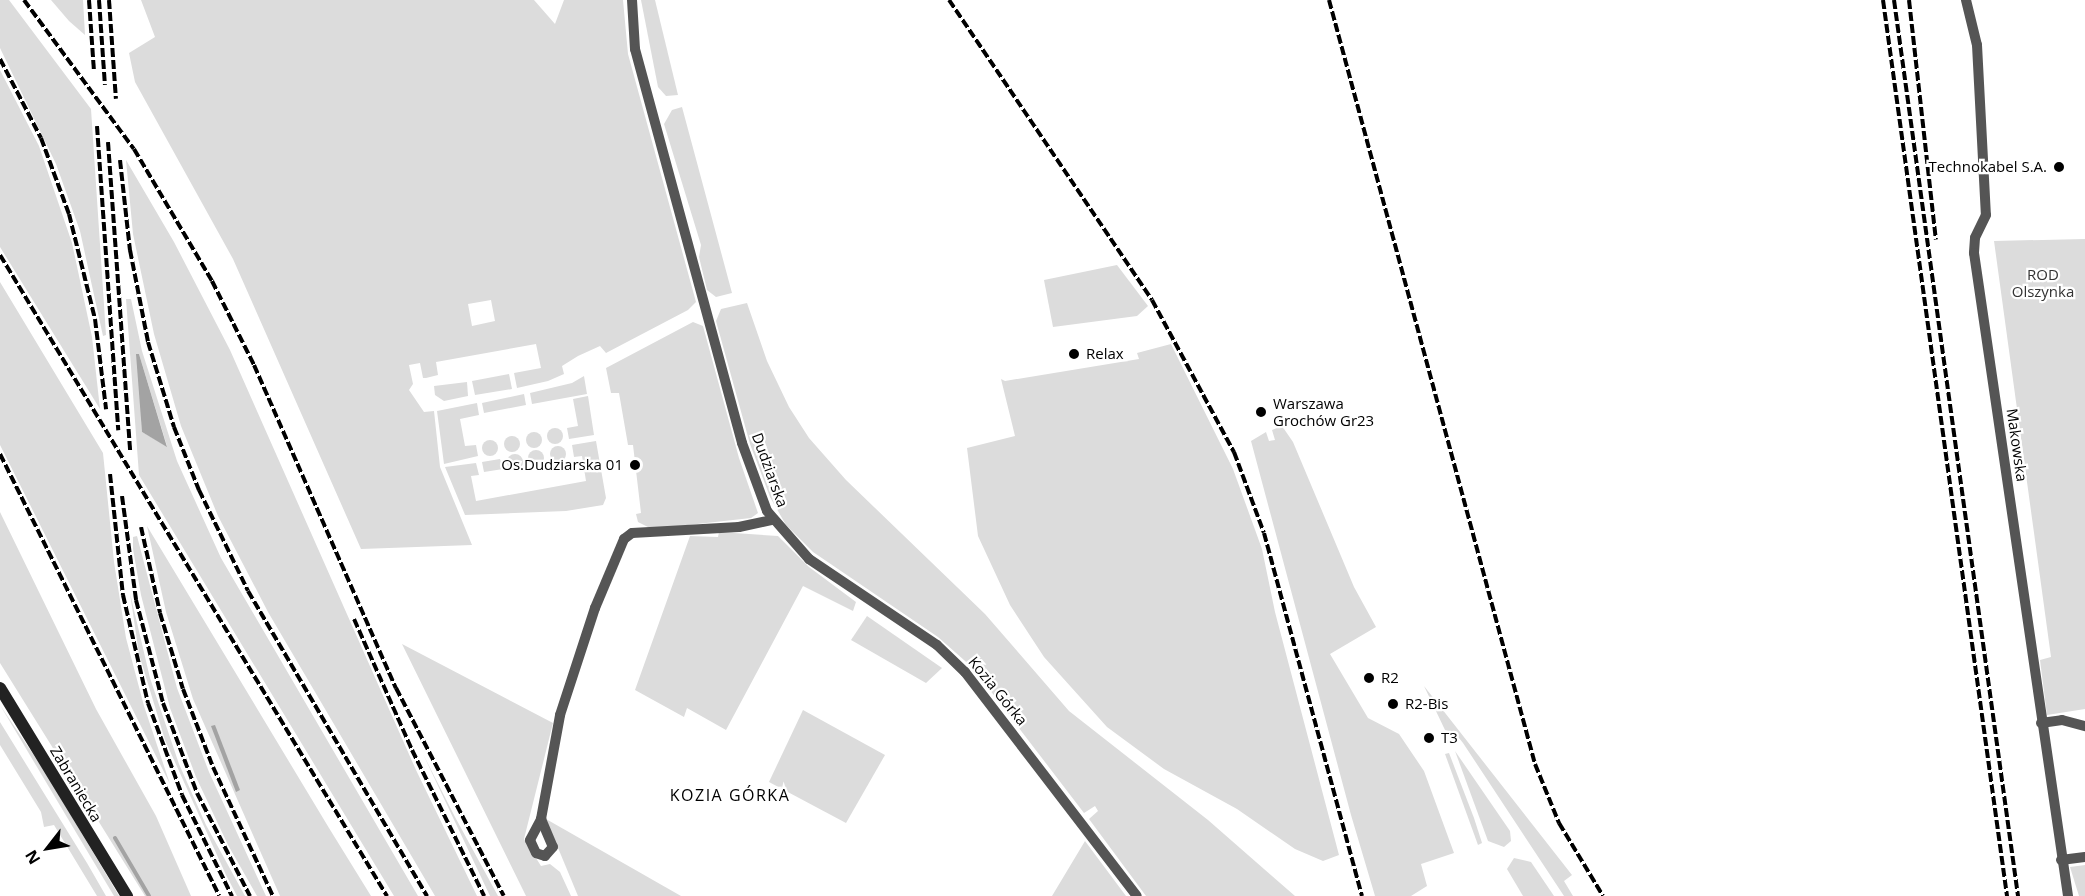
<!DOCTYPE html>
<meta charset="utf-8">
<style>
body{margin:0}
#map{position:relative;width:2085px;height:896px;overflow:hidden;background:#fff;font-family:"Open Sans",sans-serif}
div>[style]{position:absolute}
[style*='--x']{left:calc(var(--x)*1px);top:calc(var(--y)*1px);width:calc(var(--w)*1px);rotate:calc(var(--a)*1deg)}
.green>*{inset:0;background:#dcdcdc}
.round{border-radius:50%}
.water>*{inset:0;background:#a3a3a3}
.stream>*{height:4px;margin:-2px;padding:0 2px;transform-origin:2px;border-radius:2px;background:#a3a3a3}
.street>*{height:10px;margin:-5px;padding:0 5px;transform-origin:5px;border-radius:5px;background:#555}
.secondary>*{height:12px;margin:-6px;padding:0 6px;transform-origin:6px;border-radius:6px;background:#222}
.rail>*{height:4px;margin-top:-2px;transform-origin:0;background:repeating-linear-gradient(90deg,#000 0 9px,transparent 0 12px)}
.dots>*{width:16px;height:16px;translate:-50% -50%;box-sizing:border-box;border:3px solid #fff;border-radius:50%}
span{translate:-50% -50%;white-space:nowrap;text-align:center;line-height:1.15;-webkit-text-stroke:4.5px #fff;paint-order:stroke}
.poi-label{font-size:15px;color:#000}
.right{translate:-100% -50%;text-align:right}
.left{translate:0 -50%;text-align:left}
.park-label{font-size:15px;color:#333}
.street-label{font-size:15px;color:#000}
.neighbourhood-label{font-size:16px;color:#000;letter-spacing:1.5px}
.north{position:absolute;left:18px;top:818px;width:60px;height:60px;-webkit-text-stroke:4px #fff;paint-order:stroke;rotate:239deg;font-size:16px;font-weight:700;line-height:24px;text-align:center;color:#000}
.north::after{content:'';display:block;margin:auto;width:21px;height:27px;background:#000;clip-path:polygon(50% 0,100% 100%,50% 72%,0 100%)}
</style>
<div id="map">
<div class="green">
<div style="clip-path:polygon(0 0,9px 0,91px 109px,106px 335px,103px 336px,80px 231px,56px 164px,0 48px)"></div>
<div style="clip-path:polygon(51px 0,83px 0,85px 35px,69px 21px)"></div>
<div style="clip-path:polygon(evenodd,141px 0,534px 0,555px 24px,564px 0,623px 0,628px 54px,696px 302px,688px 310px,606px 353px,600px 346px,578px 356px,562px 366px,564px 374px,548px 381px,517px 388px,514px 373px,541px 368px,536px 344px,436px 362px,438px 375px,426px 378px,423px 378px,420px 363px,409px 365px,413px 384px,409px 390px,424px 412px,434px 411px,440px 467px,472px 545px,361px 549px,233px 259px,135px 82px,129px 53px,155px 37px,141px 0,491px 300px,495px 321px,472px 326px,468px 304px,491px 300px)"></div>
<div style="clip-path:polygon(641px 0,655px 0,678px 95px,666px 96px,658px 87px)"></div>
<div style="clip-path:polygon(0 70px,39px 146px,72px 243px,92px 337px,100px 409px,0 247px)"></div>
<div style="clip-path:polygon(682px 107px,732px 293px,716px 297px,707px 290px,699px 257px,701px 245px,664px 124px,672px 110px)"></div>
<div style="clip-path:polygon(126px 160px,174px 242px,230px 350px,416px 770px,477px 896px,435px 896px,268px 612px,218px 516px,181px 426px,154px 334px,133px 234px)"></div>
<div style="clip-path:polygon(2085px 239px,2085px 709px,2047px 715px,2040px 660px,2051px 657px,1994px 241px)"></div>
<div style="clip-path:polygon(1117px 265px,1148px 306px,1137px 316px,1053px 327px,1044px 280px)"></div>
<div style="clip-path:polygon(0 282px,103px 453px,114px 562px,126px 638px,144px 706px,170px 784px,0 445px)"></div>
<div style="clip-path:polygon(evenodd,126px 299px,131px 299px,142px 351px,177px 461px,221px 558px,418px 896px,394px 896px,139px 475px,126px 299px,139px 354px,167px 446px,142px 432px,139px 354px)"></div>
<div style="clip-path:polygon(747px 303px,767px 361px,789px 407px,809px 438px,846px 480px,985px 614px,1069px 711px,1208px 820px,1295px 896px,1146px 896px,1089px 819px,1098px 811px,1095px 806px,1084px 813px,973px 668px,938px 637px,813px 552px,786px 525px,770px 497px,750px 444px,716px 321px,721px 309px)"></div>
<div style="clip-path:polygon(693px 322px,703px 326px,739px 458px,758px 513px,751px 518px,652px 529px,638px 522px,636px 514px,641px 513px,633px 445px,628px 445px,619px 393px,611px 393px,606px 368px)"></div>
<div style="clip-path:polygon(1171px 344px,1233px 469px,1262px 549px,1275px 612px,1339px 855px,1323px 861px,1295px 849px,1237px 809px,1164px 769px,1107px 727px,1044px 657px,1010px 605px,978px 536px,967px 448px,1015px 436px,1001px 379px,1005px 381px,1139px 359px,1137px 353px)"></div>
<div style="clip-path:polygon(509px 374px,512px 389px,475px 395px,472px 381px)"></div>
<div style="clip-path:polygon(584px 376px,587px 394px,532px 404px,530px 393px,572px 383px)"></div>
<div style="clip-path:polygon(467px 382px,468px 396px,444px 401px,435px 395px,434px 386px)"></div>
<div style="clip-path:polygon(524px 394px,526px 405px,484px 413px,482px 403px)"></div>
<div style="clip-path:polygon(588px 396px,594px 435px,569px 439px,567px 428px,578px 426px,573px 399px)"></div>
<div style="clip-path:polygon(477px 403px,479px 415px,460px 419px,465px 446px,476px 445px,478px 456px,444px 464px,437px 411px)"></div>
<div style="clip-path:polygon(1282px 426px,1293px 442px,1354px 587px,1376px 627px,1330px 654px,1368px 718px,1399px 734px,1424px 771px,1454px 853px,1421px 864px,1427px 886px,1411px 896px,1375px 896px,1351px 815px,1251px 441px,1266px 432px,1269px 441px,1275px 440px,1272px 430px)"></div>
<div class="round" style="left:547px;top:428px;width:16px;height:16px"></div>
<div class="round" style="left:526px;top:432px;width:16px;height:16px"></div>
<div class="round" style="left:504px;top:436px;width:16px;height:16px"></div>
<div class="round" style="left:482px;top:440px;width:16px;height:16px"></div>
<div style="clip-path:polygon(596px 441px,606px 498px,603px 505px,566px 511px,465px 515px,445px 467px,476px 463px,479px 475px,471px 476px,476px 501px,586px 481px,582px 456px,574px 457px,572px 445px)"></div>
<div class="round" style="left:550px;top:446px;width:16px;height:16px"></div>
<div class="round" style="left:528px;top:450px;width:16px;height:16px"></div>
<div class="round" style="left:507px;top:454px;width:16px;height:16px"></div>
<div style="clip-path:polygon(500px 459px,503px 469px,484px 472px,482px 462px)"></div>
<div style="clip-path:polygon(0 512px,96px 709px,156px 816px,191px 896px,145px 896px,0 663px)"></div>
<div style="clip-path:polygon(147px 526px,329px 828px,371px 896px,280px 896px,193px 699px,166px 612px)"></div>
<div style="clip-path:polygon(719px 532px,778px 536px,809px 567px,856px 602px,853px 611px,803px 586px,726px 730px,687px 708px,684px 717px,635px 690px,690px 536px,718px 537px)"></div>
<div style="clip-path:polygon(137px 536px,177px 688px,209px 772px,266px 896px,257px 896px,228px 845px,196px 777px,170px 708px,141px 595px,133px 549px,133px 537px)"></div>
<div style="clip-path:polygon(130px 593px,150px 678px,179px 764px,206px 825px,245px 896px,237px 896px,226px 875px,165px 740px,139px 654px)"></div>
<div style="clip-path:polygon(867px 616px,942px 668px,926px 683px,851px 640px)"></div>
<div style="clip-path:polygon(402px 644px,553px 723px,524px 839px,541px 866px,550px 864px,560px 872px,571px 896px,526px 896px)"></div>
<div style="clip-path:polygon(1424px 686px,1572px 875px,1564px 881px,1573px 896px,1564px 896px,1463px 743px,1455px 733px,1445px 730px)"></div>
<div style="clip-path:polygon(0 705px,47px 775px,119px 896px,114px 896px)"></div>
<div style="clip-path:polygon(803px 710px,885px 755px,846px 823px,769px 782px)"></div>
<div style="clip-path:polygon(0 722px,87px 863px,106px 896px,97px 896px,54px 825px,44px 827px,41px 812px,0 745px)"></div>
<div style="clip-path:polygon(1455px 751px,1510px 831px,1511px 841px,1504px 847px,1488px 841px)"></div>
<div style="clip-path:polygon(1449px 753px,1474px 818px,1482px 843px,1478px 845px,1445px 754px)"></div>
<div style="clip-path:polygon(423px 754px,455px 817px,498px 896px,490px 896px)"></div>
<div style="clip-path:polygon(546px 819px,681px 896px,578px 896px)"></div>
<div style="clip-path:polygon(1085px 841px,1123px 892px,1126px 896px,1052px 896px)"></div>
<div style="clip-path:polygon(1514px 858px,1531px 862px,1554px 896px,1523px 896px,1507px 869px)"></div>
<div style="clip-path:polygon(2085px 865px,2085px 896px,2079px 896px,2070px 867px)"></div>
</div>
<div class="water">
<div style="clip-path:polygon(136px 354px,139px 354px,167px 447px,142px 432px)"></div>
<div style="clip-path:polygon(215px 725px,240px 790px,236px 792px,211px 726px)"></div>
</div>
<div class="stream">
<div style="--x:115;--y:838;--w:67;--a:59.6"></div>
</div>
<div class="street">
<div style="--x:632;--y:0;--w:49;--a:86.5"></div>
<div style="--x:635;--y:49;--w:408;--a:74.8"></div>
<div style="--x:742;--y:443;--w:72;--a:69.8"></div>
<div style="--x:767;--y:511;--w:64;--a:48.8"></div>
<div style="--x:809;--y:559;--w:154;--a:33.9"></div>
<div style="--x:937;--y:645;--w:39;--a:44"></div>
<div style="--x:965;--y:672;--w:282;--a:52.5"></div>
<div style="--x:1966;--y:0;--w:46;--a:76.3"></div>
<div style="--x:1977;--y:45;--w:170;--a:87"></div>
<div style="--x:1986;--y:215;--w:25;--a:116"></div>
<div style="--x:1975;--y:238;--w:15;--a:94"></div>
<div style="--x:1974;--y:253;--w:650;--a:81.68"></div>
<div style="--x:2041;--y:723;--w:21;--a:-8"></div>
<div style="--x:2062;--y:720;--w:24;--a:15"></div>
<div style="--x:541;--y:819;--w:30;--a:67"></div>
<div style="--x:553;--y:847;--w:12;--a:132"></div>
<div style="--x:545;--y:856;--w:9;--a:-162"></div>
<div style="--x:536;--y:853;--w:14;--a:-115"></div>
<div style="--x:530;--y:840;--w:24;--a:-62"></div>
<div style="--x:541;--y:819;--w:106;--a:-79.6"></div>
<div style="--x:560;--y:715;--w:113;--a:-71.9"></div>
<div style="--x:595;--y:608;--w:75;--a:-67.2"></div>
<div style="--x:624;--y:539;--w:10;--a:-37"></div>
<div style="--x:632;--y:533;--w:107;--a:-3.2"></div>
<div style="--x:739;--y:527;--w:34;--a:-12"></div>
<div style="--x:2061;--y:860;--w:24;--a:-7"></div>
</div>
<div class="secondary">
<div style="--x:0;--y:688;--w:244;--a:58.6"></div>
</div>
<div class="rail">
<div style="--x:24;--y:0;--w:185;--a:53.6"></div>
<div style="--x:134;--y:149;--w:153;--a:59.4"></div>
<div style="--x:212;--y:281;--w:94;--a:63.4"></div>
<div style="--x:254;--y:365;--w:353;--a:66.3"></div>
<div style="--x:396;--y:688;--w:234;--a:62.6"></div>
<div style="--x:89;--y:0;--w:71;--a:86"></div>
<div style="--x:99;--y:0;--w:85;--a:86"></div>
<div style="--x:109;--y:0;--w:99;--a:86"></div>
<div style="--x:949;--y:0;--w:362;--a:55.9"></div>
<div style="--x:1152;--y:300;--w:173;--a:61.7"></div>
<div style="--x:1234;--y:452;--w:86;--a:69.7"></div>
<div style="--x:1264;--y:533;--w:376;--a:74.9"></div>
<div style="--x:1329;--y:0;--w:791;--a:74.91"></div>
<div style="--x:1535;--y:764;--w:64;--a:67.9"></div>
<div style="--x:1559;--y:823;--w:85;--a:58.9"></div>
<div style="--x:1883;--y:0;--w:905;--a:82.12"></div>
<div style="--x:1894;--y:0;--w:905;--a:82.12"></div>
<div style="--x:1909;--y:0;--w:241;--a:83.6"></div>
<div style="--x:0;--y:59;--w:89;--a:62.6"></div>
<div style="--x:41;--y:138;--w:81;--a:69.8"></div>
<div style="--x:69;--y:214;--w:108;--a:76.1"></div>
<div style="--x:95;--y:319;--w:91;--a:83"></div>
<div style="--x:97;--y:126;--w:305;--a:86"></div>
<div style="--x:108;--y:142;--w:309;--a:85.9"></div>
<div style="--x:120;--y:160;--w:91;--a:83.7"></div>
<div style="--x:130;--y:250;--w:94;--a:78.9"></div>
<div style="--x:148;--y:342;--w:89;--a:73"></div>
<div style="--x:174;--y:427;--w:68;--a:68.4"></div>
<div style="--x:199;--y:490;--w:112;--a:64.1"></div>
<div style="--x:248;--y:591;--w:354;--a:59.6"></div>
<div style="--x:0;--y:255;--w:749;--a:58.88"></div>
<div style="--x:0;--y:454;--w:493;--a:63.6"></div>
<div style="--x:110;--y:474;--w:122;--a:83.9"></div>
<div style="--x:123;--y:595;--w:111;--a:77"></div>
<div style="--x:148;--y:703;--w:98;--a:69.7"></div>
<div style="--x:182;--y:795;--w:113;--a:63.7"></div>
<div style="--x:122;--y:496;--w:105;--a:82.3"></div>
<div style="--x:136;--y:600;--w:106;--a:75.3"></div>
<div style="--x:163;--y:703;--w:96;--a:69.3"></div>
<div style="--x:197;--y:793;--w:116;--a:62.8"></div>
<div style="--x:141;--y:527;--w:88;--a:77.5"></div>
<div style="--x:160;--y:613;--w:79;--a:73.2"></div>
<div style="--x:183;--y:689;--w:84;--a:69"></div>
<div style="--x:213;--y:767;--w:142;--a:65.1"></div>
<div style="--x:354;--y:619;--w:143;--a:66.1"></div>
<div style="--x:412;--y:750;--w:163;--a:63.7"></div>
</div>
<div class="dots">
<div style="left:2059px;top:167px;background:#000"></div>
<div style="left:1074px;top:354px;background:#000"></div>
<div style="left:1261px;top:412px;background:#000"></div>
<div style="left:635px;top:465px;background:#000"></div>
<div style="left:1369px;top:678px;background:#000"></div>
<div style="left:1393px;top:704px;background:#000"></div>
<div style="left:1429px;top:738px;background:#000"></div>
</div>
<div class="poi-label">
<span class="right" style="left:2047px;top:167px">Technokabel S.A.</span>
<span class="left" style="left:1086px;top:354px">Relax</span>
<span class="left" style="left:1273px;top:412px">Warszawa<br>Grochów Gr23</span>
<span class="right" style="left:623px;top:465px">Os.Dudziarska 01</span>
<span class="left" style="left:1381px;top:678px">R2</span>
<span class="left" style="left:1405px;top:704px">R2-Bis</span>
<span class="left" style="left:1441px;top:738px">T3</span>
</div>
<div class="park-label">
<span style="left:2043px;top:283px">ROD<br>Olszynka</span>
</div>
<div class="street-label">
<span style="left:2017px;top:445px;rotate:82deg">Makowska</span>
<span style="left:770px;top:470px;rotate:70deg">Dudziarska</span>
<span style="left:998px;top:691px;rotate:51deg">Kozia Górka</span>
<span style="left:76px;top:784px;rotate:59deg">Zabraniecka</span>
</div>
<div class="neighbourhood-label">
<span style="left:730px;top:795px">KOZIA GÓRKA</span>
</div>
<div class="north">N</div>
</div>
